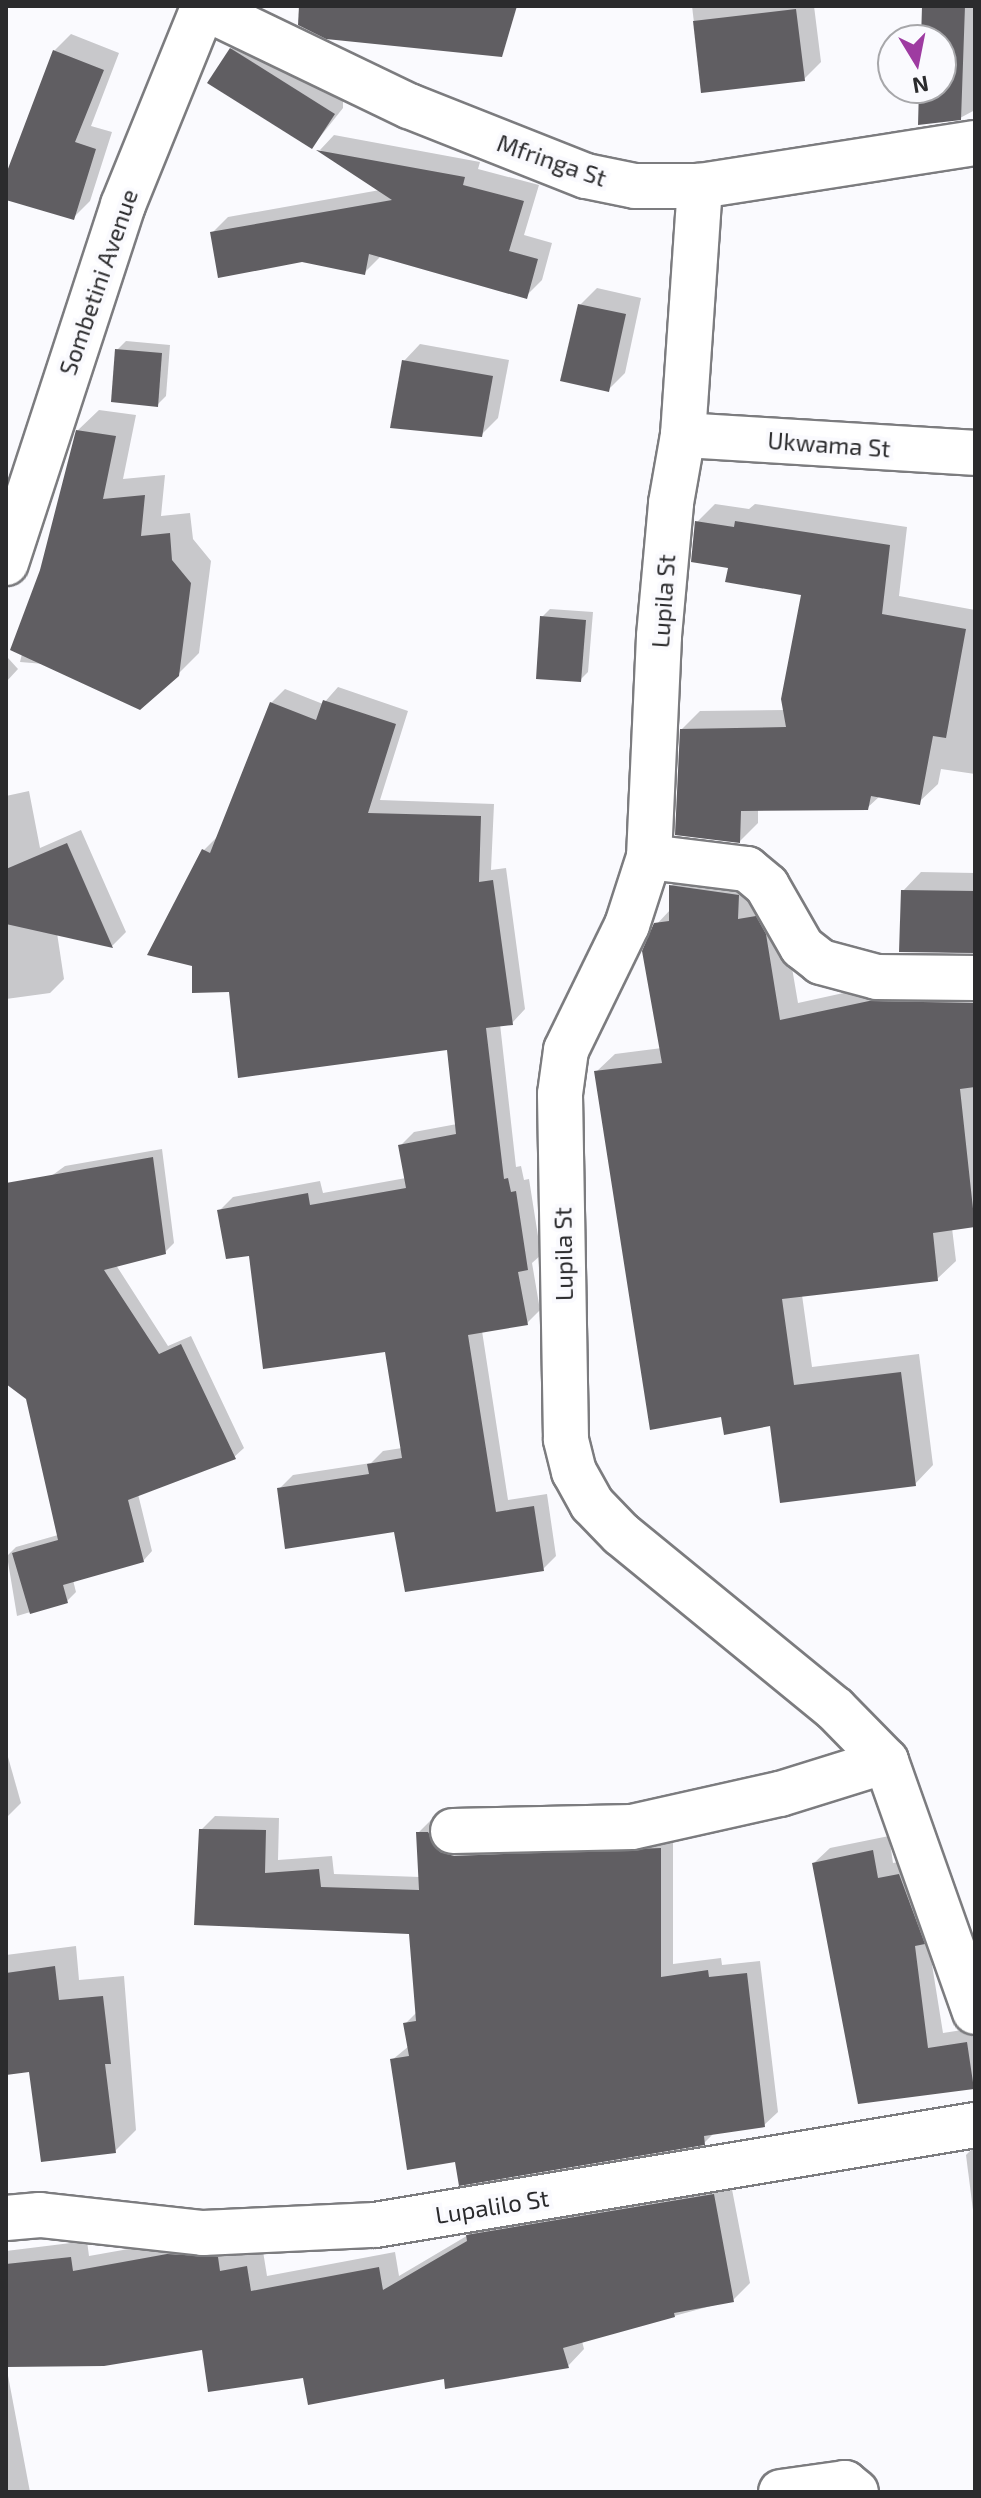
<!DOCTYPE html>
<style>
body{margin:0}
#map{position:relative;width:981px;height:2498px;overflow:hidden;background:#fafafe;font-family:"Exo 2",sans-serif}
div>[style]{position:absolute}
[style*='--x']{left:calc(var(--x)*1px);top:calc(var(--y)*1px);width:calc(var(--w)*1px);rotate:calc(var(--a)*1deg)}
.shadow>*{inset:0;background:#0003}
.building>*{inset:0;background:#605e62}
.roads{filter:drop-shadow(2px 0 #7c7c7f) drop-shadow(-2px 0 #7c7c7f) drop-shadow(0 2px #7c7c7f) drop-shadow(0 -2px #7c7c7f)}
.minor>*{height:44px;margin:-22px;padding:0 22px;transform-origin:22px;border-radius:22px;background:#fff}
span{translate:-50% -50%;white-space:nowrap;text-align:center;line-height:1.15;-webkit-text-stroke:8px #fafafe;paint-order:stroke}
.street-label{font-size:24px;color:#2b2b2d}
.frame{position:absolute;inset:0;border:8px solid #2b2b2d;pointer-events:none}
.north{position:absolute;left:877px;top:24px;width:80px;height:80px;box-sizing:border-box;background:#fafafe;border:2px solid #a7a7aa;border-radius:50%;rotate:170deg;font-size:22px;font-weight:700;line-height:32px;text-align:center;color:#2b2b2d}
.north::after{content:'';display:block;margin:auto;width:28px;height:36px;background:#9e3ba1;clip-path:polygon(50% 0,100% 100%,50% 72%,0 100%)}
</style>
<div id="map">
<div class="shadow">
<div style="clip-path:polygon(692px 6px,814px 6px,821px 62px,804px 79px,702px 90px)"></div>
<div style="clip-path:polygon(924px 6px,975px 6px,975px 110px,960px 118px,921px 88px,941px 88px,941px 40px,923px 40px)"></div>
<div style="clip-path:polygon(248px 32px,343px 92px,343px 108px,312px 147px,231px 49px)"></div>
<div style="clip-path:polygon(71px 34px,119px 53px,91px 126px,112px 132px,90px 201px,73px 218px,6px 198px,6px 183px,54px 51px)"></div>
<div style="clip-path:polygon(334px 135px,480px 162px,478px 169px,539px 185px,524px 235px,552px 243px,542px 280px,526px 296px,381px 256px,364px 273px,212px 233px,228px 217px,380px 190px,320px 150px)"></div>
<div style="clip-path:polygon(597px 288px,641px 298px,625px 373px,608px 390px,580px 305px)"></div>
<div style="clip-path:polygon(126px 341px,170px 345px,166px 396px,157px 405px,117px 350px)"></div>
<div style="clip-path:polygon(420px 344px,509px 360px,498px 418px,481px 435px,404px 361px)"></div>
<div style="clip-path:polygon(99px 410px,136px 415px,123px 479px,165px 475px,161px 516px,190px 513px,193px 539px,211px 561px,199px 653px,177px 675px,20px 662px,77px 431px)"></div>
<div style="clip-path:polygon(715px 504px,749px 509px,755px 504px,907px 527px,899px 596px,975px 610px,975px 774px,941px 769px,938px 784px,919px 802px,880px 796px,867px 808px,758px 809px,758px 823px,740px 841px,682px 729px,700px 711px,785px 710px,803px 593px,730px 566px,697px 522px)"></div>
<div style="clip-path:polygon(550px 609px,593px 612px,588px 672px,580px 680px,542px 617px)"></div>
<div style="clip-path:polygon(8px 658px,18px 669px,6px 682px,6px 660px)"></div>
<div style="clip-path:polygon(338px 687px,408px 711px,380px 800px,494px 804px,491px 870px,506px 868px,525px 1009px,512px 1023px,500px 1024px,516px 1167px,521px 1166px,524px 1180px,529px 1179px,541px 1255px,532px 1263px,540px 1310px,527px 1323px,482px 1331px,508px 1500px,547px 1494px,556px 1556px,543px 1569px,396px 1529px,279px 1489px,293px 1475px,371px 1463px,383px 1451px,402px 1448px,387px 1350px,250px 1253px,220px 1210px,233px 1197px,320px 1181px,323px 1193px,406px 1178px,401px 1145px,414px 1132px,457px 1124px,448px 1048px,231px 990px,203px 851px,217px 837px,271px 703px,285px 689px,323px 704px)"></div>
<div style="clip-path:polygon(29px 791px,40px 848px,81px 830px,126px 932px,112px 946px,57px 933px,64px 979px,50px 993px,6px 999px,6px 796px)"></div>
<div style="clip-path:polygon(690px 867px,757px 877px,783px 915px,798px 1003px,889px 983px,975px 985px,975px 1225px,952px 1228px,956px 1261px,937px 1279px,802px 1295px,812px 1367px,919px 1354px,933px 1465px,915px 1484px,772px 1424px,723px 1414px,596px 1072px,615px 1054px,662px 1048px,656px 925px,671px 909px,671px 886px)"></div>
<div style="clip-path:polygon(921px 872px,975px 873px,975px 954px,901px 950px,903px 891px)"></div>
<div style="clip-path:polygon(162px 1149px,174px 1243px,165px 1252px,116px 1265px,168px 1346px,191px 1336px,244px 1448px,234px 1457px,138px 1494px,152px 1551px,143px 1561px,73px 1580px,76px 1592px,67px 1601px,17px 1616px,7px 1556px,16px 1547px,58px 1535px,28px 1398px,6px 1382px,6px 1209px,65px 1166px)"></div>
<div style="clip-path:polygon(6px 1750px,21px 1803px,6px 1818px)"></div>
<div style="clip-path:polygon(215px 1816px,279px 1818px,278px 1860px,332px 1856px,334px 1874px,420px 1877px,418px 1833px,431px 1820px,673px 1835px,673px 1964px,721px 1958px,722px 1965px,760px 1961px,778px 2112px,764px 2125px,714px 2133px,704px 2143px,457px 2160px,392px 2060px,409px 2046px,405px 2024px,417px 2012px,411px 1932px,197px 1923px,201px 1830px)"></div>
<div style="clip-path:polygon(889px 1836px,893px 1863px,915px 1859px,943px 2033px,975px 2028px,975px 2084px,859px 2102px,814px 1863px,830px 1848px)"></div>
<div style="clip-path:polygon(76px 1946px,79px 1980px,124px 1976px,136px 2130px,115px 2151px,31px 2070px,6px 2073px,6px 1955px)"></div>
<div style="clip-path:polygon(975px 2146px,975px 2226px,966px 2155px)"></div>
<div style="clip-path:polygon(730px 2179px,750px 2283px,733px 2300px,582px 2341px,584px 2349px,568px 2366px,445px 2377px,305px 2376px,204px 2347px,6px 2365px,30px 2492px,6px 2492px,6px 2251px,87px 2241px,89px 2256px,185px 2239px,234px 2242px,236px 2256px,263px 2251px,267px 2276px,395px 2252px,399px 2276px,470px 2234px,485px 2220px)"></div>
</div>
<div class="building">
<div style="clip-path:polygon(299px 6px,517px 6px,502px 57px,326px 39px,298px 25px)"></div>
<div style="clip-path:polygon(922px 6px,965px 6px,961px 120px,918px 125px,919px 88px,941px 88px,941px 40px,921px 40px)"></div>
<div style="clip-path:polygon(796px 9px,805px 81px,701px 93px,693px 21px)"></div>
<div style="clip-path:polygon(230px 48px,335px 114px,312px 149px,207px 83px)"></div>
<div style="clip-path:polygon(53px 50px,104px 70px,75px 142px,96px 149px,74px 220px,6px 200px,6px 174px)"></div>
<div style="clip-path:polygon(316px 150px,465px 177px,463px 185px,524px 201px,509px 251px,538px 259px,527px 299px,369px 254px,365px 275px,302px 262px,218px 278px,210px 232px,392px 200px)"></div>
<div style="clip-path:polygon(578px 304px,626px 314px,609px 392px,560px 381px)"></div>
<div style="clip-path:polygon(115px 349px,162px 353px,158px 407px,111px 402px)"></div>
<div style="clip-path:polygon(402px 360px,493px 376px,482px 437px,390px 428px)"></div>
<div style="clip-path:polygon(76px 430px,116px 436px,103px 499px,145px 495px,141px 536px,170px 533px,172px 560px,191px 583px,179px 676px,140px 710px,10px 650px,40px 570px)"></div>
<div style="clip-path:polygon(695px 521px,734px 527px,735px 521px,890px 545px,882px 614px,966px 629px,946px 738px,933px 736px,920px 805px,871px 796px,868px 810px,741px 811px,740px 843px,675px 835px,680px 729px,786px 727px,781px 699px,801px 595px,725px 582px,728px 568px,691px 562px)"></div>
<div style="clip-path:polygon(540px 616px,586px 620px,581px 682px,536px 679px)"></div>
<div style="clip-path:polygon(323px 700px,396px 724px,368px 813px,481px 816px,479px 882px,493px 880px,513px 1025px,486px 1028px,504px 1179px,508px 1178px,511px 1192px,516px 1191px,528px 1270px,518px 1272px,528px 1325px,468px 1335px,496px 1512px,534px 1506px,544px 1571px,405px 1592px,394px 1532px,285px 1549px,277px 1488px,369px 1474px,367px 1464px,402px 1458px,385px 1352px,263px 1369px,249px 1256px,226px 1259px,217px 1210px,308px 1193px,310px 1205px,406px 1188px,398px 1145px,456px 1134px,447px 1050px,238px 1078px,229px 992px,192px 993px,192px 966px,147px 955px,202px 849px,210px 853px,270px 702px,316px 720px)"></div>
<div style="clip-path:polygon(67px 843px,113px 948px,6px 924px,6px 869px)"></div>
<div style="clip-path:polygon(669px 885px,739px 895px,738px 919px,756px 916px,766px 934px,780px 1020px,869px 1001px,975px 1003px,975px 1087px,960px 1089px,975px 1227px,933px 1233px,938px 1281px,782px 1299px,794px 1385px,901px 1372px,916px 1486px,780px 1503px,770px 1426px,724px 1435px,721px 1417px,650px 1430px,594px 1071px,662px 1063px,642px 951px,654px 923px,669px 921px)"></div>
<div style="clip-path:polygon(901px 890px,975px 891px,975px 953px,899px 952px)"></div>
<div style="clip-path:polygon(153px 1157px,166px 1254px,104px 1270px,159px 1354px,181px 1344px,236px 1459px,128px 1500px,144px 1562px,63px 1585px,68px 1603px,30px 1614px,12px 1553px,58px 1540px,26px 1399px,6px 1384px,6px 1183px)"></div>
<div style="clip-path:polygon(199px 1829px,266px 1830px,265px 1873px,319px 1869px,321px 1887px,419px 1890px,416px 1832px,428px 1832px,440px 1852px,454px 1856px,661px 1848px,661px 1977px,708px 1970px,709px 1977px,747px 1973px,765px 2127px,704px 2136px,705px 2145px,459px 2186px,455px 2162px,407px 2170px,390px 2059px,409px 2056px,403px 2023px,416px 2021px,409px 1934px,194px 1925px)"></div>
<div style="clip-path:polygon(873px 1850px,878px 1878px,899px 1874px,925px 1944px,915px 1946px,928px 2048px,967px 2042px,974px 2089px,858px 2104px,812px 1863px)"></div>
<div style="clip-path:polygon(55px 1966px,59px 2000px,103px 1996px,111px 2064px,105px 2064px,116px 2153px,41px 2162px,29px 2072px,6px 2075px,6px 1973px)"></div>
<div style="clip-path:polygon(714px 2194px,734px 2302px,674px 2313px,675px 2317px,563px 2348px,569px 2368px,445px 2389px,444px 2379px,308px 2405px,303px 2378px,208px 2392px,202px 2350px,104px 2366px,6px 2367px,6px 2264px,71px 2257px,73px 2271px,167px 2254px,218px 2257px,220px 2271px,247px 2266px,251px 2291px,379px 2267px,383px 2290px,467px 2241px,466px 2235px)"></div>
</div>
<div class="roads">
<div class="minor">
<div style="--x:203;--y:7;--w:229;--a:25.7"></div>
<div style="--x:409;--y:106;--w:190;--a:21.6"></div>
<div style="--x:586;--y:176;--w:50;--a:11.5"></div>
<div style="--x:635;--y:186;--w:65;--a:0"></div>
<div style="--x:700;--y:186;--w:278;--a:-8.9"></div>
<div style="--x:683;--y:435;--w:293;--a:3.5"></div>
<div style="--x:6;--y:563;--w:377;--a:-71.9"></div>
<div style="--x:123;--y:205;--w:215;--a:-67.9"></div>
<div style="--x:649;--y:857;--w:99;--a:7"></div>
<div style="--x:747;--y:869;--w:26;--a:40"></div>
<div style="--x:767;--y:886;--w:70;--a:60.2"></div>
<div style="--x:802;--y:947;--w:24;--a:38"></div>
<div style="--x:821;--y:962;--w:58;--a:15"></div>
<div style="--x:877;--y:977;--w:98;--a:0.6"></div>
<div style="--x:886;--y:1761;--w:266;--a:70.5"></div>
<div style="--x:453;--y:1831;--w:179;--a:-1.3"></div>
<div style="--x:632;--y:1827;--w:152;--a:-12.6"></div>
<div style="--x:780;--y:1794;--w:111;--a:-17.3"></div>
<div style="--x:886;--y:1761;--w:73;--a:-134.4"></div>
<div style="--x:835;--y:1709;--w:276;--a:-140.7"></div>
<div style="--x:621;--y:1534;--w:42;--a:-134"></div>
<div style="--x:592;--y:1504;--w:37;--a:-119"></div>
<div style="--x:574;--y:1472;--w:34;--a:-104"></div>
<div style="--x:566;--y:1439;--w:345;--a:-91"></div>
<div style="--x:560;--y:1094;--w:44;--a:-82.2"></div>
<div style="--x:566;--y:1050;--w:139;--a:-64"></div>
<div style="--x:627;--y:925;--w:71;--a:-72.1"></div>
<div style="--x:649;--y:857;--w:221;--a:-87.4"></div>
<div style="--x:659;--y:636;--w:134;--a:-84.8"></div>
<div style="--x:671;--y:503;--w:69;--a:-80"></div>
<div style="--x:683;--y:435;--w:250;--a:-86.1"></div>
<div style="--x:6;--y:2218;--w:34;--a:-5"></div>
<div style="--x:40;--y:2215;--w:164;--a:6.3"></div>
<div style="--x:203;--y:2233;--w:172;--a:-2.7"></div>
<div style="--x:375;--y:2225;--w:608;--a:-9.46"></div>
<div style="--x:781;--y:2492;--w:65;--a:-8"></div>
<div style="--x:845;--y:2483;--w:14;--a:39"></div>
</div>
</div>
<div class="street-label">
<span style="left:552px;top:160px;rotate:19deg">Mfringa St</span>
<span style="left:98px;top:282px;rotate:-71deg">Sombetini Avenue</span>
<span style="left:829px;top:444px;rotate:4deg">Ukwama St</span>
<span style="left:663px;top:601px;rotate:-86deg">Lupila St</span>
<span style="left:563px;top:1254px;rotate:-91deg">Lupila St</span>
<span style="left:492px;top:2206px;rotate:-9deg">Lupalilo St</span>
</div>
<div class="frame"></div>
<div class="north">N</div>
</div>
